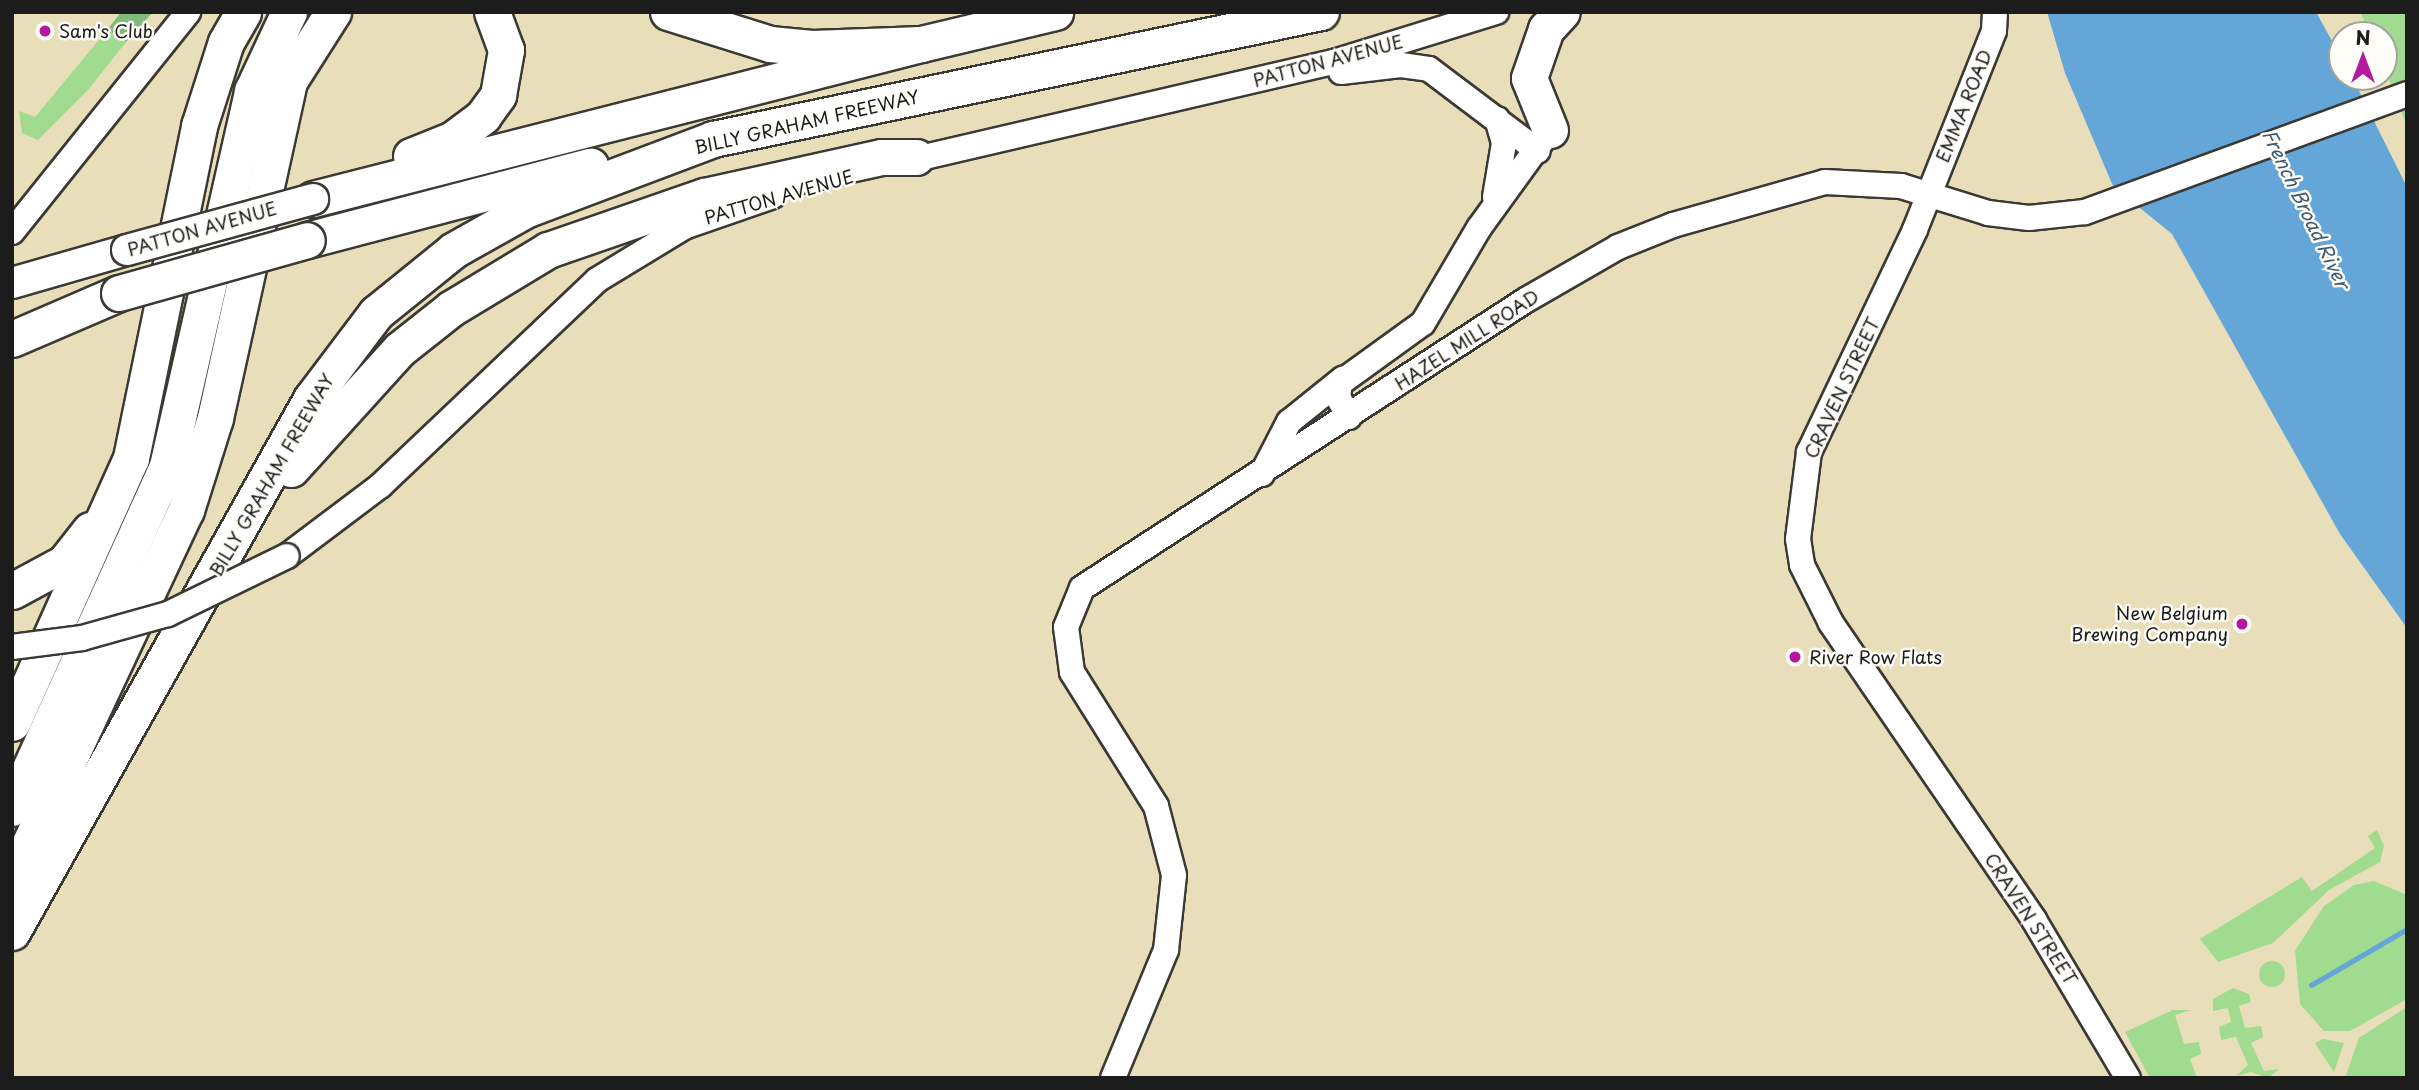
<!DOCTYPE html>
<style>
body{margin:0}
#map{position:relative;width:2419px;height:1090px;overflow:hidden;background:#e8deb9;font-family:"Playpen Sans",sans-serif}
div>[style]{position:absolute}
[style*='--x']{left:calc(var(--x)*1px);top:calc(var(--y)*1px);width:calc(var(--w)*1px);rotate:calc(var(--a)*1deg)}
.green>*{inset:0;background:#a0db8f}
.round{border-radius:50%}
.forest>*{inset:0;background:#80bb7a}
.water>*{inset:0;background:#64a6d8}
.stream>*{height:5px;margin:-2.5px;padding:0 2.5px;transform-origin:2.5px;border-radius:2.5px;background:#64a6d8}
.roads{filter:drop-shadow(2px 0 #3b3934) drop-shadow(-2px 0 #3b3934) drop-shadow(0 2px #3b3934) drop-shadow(0 -2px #3b3934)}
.tertiary>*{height:24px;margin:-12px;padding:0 12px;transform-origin:12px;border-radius:12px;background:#fff}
.primary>*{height:30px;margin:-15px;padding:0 15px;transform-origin:15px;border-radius:15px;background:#fff}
.motorway>*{height:35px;margin:-17.5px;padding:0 17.5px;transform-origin:17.5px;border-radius:17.5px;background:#fff}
.bridges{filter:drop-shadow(2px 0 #3b3934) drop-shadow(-2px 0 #3b3934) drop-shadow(0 2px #3b3934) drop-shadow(0 -2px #3b3934)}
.tertiary-bridge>*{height:24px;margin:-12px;padding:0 12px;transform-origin:12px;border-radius:12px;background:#fff}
.primary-bridge>*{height:30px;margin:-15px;padding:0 15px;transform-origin:15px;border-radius:15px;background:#fff}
.motorway-bridge>*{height:35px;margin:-17.5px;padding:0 17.5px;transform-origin:17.5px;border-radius:17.5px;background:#fff}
.dots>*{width:19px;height:19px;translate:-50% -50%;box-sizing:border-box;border:4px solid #fdfcf7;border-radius:50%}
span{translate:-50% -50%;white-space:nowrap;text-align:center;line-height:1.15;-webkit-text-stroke:5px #fdfcf7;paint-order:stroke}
.poi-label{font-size:18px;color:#1c1c1c}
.left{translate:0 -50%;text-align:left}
.right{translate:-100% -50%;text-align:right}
.street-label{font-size:18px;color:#1c1c1c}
.water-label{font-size:19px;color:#3c5a71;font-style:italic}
.frame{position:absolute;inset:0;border:14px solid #1c1c1c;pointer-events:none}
.north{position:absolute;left:2328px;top:21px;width:70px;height:70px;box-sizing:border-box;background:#fdfcf7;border:2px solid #a3a29f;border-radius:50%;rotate:0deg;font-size:19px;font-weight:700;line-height:28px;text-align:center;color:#1c1c1c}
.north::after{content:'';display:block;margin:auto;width:24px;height:32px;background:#b5179e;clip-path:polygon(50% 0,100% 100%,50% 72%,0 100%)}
</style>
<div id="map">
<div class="green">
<div style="clip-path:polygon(2360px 12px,2407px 12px,2407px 126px,2384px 67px,2384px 35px,2371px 35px)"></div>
<div style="clip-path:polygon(108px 29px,126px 42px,88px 90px,38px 140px,22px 133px,19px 111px,35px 117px)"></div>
<div style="clip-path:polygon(2377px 830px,2384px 846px,2380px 862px,2329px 890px,2273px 943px,2218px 962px,2200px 939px,2302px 877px,2312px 891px,2375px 848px,2368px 836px)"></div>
<div style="clip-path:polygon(2374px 881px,2407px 895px,2407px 999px,2350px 1031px,2324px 1031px,2300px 1004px,2295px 951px,2324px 906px,2354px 885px)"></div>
<div class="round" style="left:2259px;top:961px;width:26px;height:26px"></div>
<div style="clip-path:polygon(2233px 988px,2249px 994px,2251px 1002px,2239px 1006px,2245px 1028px,2261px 1026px,2263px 1037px,2251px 1043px,2264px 1071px,2279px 1069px,2268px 1078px,2251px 1072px,2236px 1076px,2248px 1065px,2236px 1037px,2221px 1040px,2219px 1027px,2231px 1022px,2228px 1008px,2213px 1011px,2213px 999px)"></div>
<div style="clip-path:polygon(2407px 1007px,2407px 1078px,2345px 1078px,2359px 1038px)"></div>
<div style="clip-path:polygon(2173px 1010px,2190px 1010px,2175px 1015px,2184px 1044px,2199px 1042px,2201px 1054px,2190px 1059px,2197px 1078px,2150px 1078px,2125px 1032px)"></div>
<div style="clip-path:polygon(2323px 1039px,2344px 1043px,2334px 1072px,2315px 1043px)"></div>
</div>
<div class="forest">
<div style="clip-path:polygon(121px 12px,153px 12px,126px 42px,108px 29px)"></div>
</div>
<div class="water">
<div style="clip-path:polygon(2047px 12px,2316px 12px,2342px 59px,2342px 77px,2352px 77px,2407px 187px,2407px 628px,2340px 534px,2172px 234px,2113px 186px,2065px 73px)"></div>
</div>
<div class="stream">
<div style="--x:2311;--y:985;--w:111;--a:-30.3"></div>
</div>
<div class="roads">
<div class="tertiary">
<div style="--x:1995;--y:12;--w:19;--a:93"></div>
<div style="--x:1994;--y:31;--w:214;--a:111.7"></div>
<div style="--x:1915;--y:230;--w:246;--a:115.5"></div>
<div style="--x:1809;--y:452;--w:88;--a:97.2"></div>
<div style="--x:1798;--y:539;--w:26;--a:81"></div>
<div style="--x:1802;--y:565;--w:65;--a:63.4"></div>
<div style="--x:1831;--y:623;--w:360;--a:55.6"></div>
<div style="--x:2034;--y:920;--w:184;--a:59.3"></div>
<div style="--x:1341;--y:72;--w:60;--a:-6.7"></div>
<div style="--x:1401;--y:65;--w:28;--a:8"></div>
<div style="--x:1429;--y:69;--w:136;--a:37"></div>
<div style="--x:903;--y:162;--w:442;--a:-13.1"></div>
<div style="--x:1334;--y:62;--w:170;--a:-17.2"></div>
<div style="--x:1495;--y:197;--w:55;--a:-80.5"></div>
<div style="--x:1504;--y:143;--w:25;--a:-106"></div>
<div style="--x:12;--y:232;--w:282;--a:-51.3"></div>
<div style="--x:1349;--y:417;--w:23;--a:-119"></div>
<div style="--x:1338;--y:397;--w:14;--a:-82"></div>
<div style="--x:1340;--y:383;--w:102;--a:-35.9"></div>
<div style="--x:1423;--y:323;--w:110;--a:-59.5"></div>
<div style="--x:1479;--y:228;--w:121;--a:-54.1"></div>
<div style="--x:1262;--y:474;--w:59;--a:-62.6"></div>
<div style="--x:1289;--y:422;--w:70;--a:-38.7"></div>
<div style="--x:287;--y:556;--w:116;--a:-37"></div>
<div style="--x:380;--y:486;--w:299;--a:-43.5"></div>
<div style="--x:597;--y:280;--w:102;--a:-31.3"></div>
<div style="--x:684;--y:227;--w:94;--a:-19.2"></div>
<div style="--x:1113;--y:1078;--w:139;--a:-67.5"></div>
<div style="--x:1166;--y:950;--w:75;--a:-83.9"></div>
<div style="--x:1174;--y:875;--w:71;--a:-104.6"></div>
<div style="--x:1156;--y:806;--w:158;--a:-122.1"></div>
<div style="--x:1072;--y:672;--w:45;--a:-97.6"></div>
<div style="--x:1066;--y:627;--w:42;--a:-67.7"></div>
<div style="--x:1082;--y:588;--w:529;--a:-32.97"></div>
<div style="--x:1526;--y:300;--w:106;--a:-29.9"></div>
<div style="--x:1618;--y:247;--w:59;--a:-21.8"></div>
<div style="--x:1673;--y:225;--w:158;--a:-15.8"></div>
<div style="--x:1825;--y:182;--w:76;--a:3"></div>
<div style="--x:1901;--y:186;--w:91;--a:17.2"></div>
<div style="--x:1988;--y:213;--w:41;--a:7"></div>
<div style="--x:2029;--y:218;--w:56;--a:-6.1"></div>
<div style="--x:2085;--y:212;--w:343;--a:-20.1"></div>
</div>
<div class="primary">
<div style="--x:12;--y:283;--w:120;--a:-16"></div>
</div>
<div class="motorway">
<div style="--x:668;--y:12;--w:107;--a:17.4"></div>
<div style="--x:770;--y:44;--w:42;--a:5.4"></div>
<div style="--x:812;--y:48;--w:109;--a:-2.1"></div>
<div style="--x:921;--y:44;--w:138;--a:-13.4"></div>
<div style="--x:1550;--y:130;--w:56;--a:-112"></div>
<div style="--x:1529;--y:78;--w:52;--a:-70.9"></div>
<div style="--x:1546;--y:29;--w:23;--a:-47"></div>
<div style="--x:411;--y:156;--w:45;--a:-22"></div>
<div style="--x:453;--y:139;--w:38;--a:-37"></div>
<div style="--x:483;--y:116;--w:26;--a:-54"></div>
<div style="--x:498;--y:95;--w:46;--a:-79.9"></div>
<div style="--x:506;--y:50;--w:40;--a:-110.2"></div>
<div style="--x:313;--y:199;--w:627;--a:-14.3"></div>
<div style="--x:307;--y:240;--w:293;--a:-14.7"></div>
<div style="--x:12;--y:339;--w:116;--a:-23.3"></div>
<div style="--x:291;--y:469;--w:162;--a:-47.8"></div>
<div style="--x:400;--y:349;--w:66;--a:-38.3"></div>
<div style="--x:452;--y:308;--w:112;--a:-31.1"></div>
<div style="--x:548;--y:250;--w:165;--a:-19.1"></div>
<div style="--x:704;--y:196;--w:182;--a:-12.4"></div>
<div style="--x:882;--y:157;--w:34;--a:0"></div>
<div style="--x:12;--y:591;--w:59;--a:-28.3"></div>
<div style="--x:64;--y:563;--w:42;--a:-51.8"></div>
<div style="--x:12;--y:723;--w:290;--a:-65.8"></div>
<div style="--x:131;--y:458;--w:339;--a:-78.4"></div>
<div style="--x:199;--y:126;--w:88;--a:-72.2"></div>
<div style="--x:226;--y:42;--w:34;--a:-60"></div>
<div style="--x:12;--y:808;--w:375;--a:-65.6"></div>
<div style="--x:167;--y:466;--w:385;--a:-77.2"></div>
<div style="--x:252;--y:91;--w:87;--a:-64.9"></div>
<div style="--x:12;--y:881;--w:410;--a:-64.9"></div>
<div style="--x:186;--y:510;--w:96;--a:-72.5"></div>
<div style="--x:215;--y:418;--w:345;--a:-77.6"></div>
<div style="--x:289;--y:81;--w:82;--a:-57.5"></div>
<div style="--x:12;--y:932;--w:611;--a:-60.71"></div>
<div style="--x:311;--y:399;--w:108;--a:-52.9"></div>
<div style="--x:376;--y:313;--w:100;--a:-38.9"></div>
<div style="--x:454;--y:250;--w:81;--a:-29.4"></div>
<div style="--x:525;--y:210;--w:201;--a:-20.7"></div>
<div style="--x:713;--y:139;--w:621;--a:-11.8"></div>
</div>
</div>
<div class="bridges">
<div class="tertiary-bridge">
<div style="--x:12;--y:647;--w:71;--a:-7.3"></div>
<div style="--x:82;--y:638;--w:89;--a:-15.6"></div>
<div style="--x:168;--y:614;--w:132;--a:-26"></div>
</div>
<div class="primary-bridge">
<div style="--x:127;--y:250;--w:193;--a:-15.3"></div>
</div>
<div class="motorway-bridge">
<div style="--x:119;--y:293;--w:195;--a:-15.7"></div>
</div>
</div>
<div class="dots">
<div style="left:45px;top:31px;background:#b5179e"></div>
<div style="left:2242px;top:624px;background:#b5179e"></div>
<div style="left:1795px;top:657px;background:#b5179e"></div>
</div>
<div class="poi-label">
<span class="left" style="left:59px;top:31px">Sam's Club</span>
<span class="right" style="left:2228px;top:624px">New Belgium<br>Brewing Company</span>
<span class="left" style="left:1809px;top:657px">River Row Flats</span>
</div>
<div class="street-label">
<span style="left:1328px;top:61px;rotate:-15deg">PATTON AVENUE</span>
<span style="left:1964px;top:106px;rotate:-68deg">EMMA ROAD</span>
<span style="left:807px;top:122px;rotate:-13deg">BILLY GRAHAM FREEWAY</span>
<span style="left:779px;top:197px;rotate:-16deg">PATTON AVENUE</span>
<span style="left:202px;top:229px;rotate:-16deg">PATTON AVENUE</span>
<span style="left:1467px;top:340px;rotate:-33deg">HAZEL MILL ROAD</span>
<span style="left:1842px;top:388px;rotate:-65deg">CRAVEN STREET</span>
<span style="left:272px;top:475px;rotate:-60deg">BILLY GRAHAM FREEWAY</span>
<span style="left:2031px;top:919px;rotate:57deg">CRAVEN STREET</span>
</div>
<div class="water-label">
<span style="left:2306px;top:209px;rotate:64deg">French Broad River</span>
</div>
<div class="frame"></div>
<div class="north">N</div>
</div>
